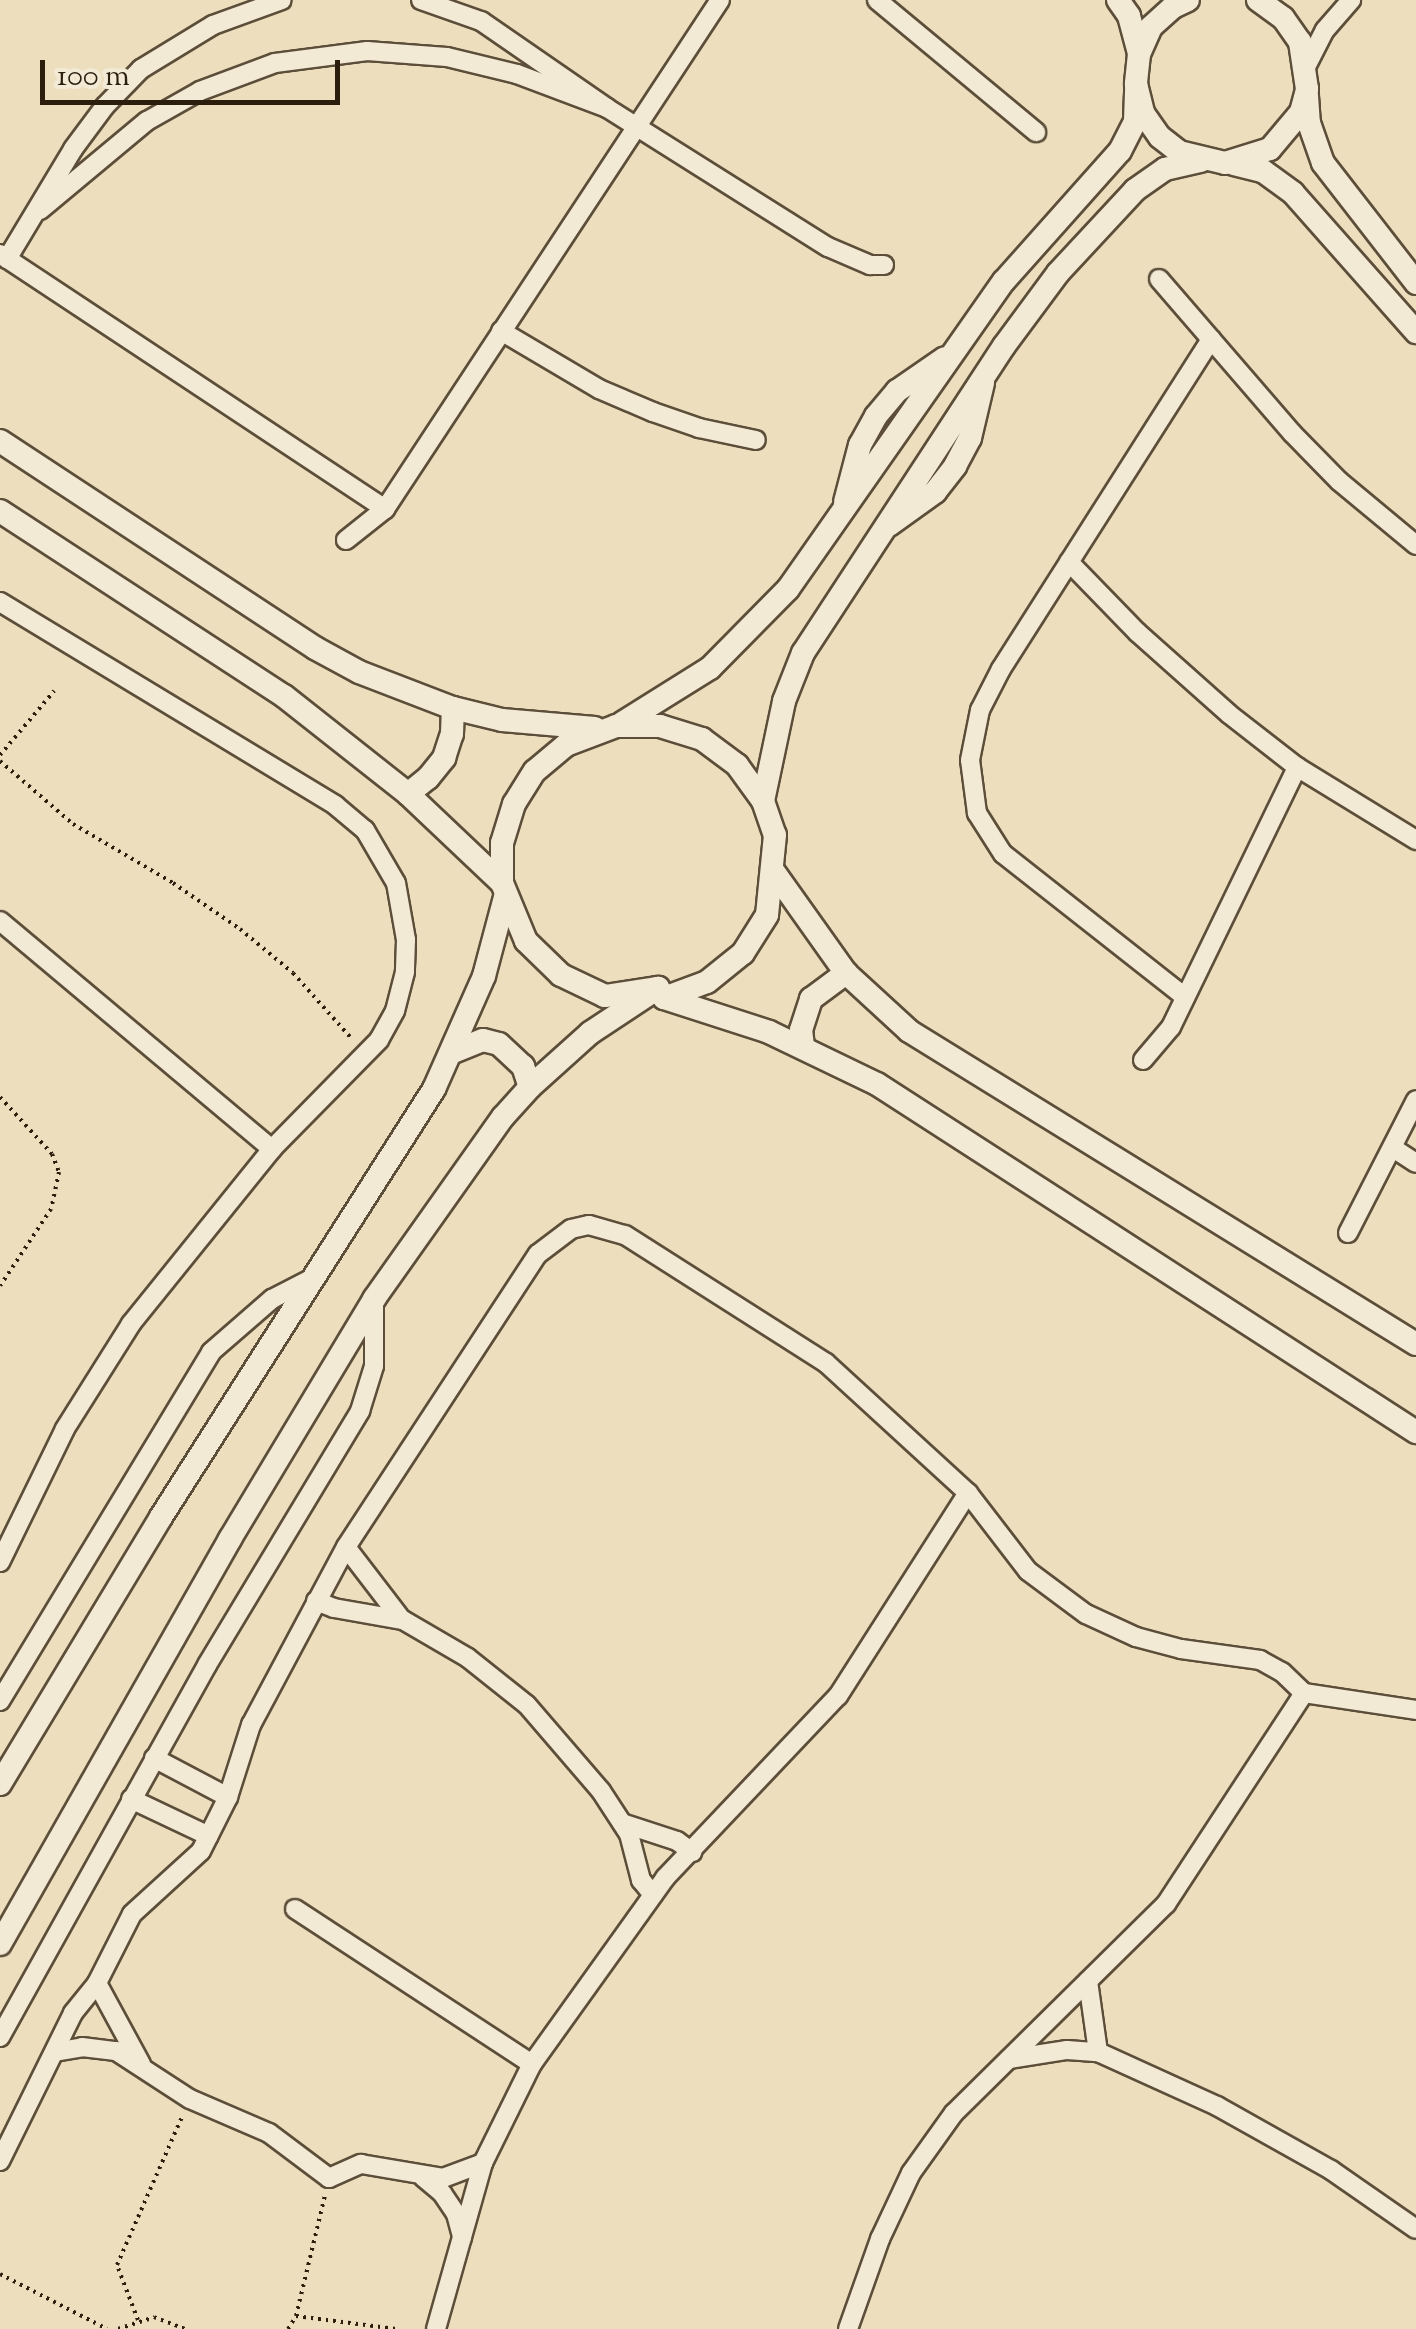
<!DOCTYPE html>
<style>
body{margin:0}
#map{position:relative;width:1416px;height:2329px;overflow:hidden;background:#eddebe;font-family:"Sorts Mill Goudy",serif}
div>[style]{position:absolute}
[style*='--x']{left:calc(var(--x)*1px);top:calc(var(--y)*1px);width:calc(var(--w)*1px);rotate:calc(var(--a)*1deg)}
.path>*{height:4px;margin-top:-2px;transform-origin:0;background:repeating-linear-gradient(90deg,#2b1e0d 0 2.5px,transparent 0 7.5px)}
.roads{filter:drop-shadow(2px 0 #5c4e39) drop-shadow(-2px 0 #5c4e39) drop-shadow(0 2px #5c4e39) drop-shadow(0 -2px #5c4e39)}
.minor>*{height:18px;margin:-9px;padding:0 9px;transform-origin:9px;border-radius:9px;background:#f3ead5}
.tertiary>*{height:22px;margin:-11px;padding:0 11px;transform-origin:11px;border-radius:11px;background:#f3ead5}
span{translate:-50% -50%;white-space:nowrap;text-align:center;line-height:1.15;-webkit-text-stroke:8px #f3ead5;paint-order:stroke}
.scale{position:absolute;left:40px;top:60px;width:300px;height:45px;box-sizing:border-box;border:5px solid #2b1e0d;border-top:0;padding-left:12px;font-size:30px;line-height:35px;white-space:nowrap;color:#2b1e0d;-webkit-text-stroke:8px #f3ead5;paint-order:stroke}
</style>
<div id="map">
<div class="path">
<div style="--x:0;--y:755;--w:84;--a:-49.8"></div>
<div style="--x:0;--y:761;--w:96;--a:40.8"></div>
<div style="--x:73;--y:824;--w:116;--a:30.5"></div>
<div style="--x:173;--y:883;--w:81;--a:34.5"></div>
<div style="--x:240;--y:929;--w:69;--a:39.7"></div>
<div style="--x:293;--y:973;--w:89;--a:48.2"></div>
<div style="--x:0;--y:1097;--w:77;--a:47.6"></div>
<div style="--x:52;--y:1154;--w:19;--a:69"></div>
<div style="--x:59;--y:1172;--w:38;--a:102"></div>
<div style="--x:51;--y:1209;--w:92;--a:123.5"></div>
<div style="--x:0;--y:2274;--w:120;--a:27.2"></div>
<div style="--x:296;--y:2316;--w:101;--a:7.4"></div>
<div style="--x:138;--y:2320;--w:59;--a:-110.9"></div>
<div style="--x:117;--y:2265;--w:162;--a:-66.3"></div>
<div style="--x:118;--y:2329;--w:38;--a:-18"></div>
<div style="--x:154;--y:2317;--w:33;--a:21"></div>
<div style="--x:288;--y:2329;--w:15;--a:-58"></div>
<div style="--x:296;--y:2316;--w:124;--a:-76.5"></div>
</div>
<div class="roads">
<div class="minor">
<div style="--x:421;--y:0;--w:64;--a:19.3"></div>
<div style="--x:481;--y:21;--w:153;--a:34.6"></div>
<div style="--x:607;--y:108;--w:261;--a:32.2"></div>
<div style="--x:828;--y:247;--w:46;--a:23.2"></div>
<div style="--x:870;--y:265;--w:14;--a:0"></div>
<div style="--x:877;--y:0;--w:207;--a:39.7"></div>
<div style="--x:1307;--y:65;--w:39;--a:-63"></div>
<div style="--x:1325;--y:30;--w:40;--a:-49"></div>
<div style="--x:40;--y:210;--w:139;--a:-39.8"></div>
<div style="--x:147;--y:121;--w:61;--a:-29.5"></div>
<div style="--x:200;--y:91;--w:80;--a:-20.5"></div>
<div style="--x:275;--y:63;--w:93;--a:-7.4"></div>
<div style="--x:367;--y:51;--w:80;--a:4.3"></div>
<div style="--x:447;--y:57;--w:72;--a:13.7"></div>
<div style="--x:517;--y:74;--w:96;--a:20.7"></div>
<div style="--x:0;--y:254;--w:462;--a:33.5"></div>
<div style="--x:7;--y:259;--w:128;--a:-59"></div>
<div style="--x:73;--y:149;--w:54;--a:-53.3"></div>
<div style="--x:105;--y:106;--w:52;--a:-45.8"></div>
<div style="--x:141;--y:69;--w:84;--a:-31.4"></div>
<div style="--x:213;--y:25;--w:73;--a:-19.9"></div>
<div style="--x:1159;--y:279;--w:203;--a:49.2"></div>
<div style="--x:1292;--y:433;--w:67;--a:45.6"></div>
<div style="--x:1339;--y:481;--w:100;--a:39.7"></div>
<div style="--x:501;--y:331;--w:114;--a:30.6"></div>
<div style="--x:599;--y:389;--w:59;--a:23.1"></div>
<div style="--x:653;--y:412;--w:49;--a:19.2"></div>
<div style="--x:699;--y:428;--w:58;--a:11.9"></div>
<div style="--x:346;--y:540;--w:50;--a:-38.5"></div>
<div style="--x:385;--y:509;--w:609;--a:-56.65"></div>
<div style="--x:1069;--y:562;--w:98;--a:45.8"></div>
<div style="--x:1137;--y:632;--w:123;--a:41.7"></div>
<div style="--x:1229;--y:714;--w:86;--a:37.9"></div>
<div style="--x:1297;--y:767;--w:140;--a:31.5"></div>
<div style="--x:0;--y:602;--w:392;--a:31.2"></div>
<div style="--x:335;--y:805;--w:39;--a:40"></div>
<div style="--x:365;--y:830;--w:61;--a:59.7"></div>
<div style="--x:396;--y:883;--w:58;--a:80"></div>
<div style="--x:406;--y:940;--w:32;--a:92"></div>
<div style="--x:405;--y:972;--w:40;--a:104.4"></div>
<div style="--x:395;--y:1011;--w:33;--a:119"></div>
<div style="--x:379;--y:1040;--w:153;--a:134.5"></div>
<div style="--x:272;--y:1149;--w:225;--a:128.9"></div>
<div style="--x:131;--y:1324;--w:124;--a:122.2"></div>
<div style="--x:65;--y:1429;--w:148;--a:116"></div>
<div style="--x:0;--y:921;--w:355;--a:40"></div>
<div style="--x:1185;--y:997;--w:231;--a:-141.8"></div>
<div style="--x:1003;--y:854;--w:49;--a:-122.4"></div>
<div style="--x:977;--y:813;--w:53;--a:-97.5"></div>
<div style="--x:970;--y:760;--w:51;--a:-78.7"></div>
<div style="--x:980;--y:710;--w:46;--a:-62.9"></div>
<div style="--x:1001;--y:669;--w:391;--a:-57.5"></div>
<div style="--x:1143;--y:1060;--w:43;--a:-49.7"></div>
<div style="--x:1171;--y:1027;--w:289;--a:-64.1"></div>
<div style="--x:1393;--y:1148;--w:27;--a:33"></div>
<div style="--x:1348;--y:1233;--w:149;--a:-62.9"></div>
<div style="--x:346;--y:1547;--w:87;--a:52.5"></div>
<div style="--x:316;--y:1601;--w:19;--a:21"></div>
<div style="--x:334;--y:1608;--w:70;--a:9.9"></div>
<div style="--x:403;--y:1620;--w:75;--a:30.3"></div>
<div style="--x:468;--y:1658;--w:75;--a:38.5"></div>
<div style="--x:527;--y:1705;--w:113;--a:49.3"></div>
<div style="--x:601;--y:1791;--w:51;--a:56.9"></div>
<div style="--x:629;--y:1834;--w:48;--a:75.4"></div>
<div style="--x:641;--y:1880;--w:19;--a:51"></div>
<div style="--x:0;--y:1701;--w:408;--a:-58.8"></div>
<div style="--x:211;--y:1352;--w:81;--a:-41"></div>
<div style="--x:272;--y:1299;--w:42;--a:-27.2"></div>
<div style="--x:154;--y:1758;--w:84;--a:27.8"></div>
<div style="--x:131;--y:1799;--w:86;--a:25.4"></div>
<div style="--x:622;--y:1823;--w:58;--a:18.1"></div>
<div style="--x:677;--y:1841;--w:19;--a:36"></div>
<div style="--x:295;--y:1909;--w:283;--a:33.2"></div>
<div style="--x:1088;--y:1981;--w:72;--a:82"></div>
<div style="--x:97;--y:1983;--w:92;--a:61.5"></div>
<div style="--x:0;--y:2037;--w:426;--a:-60.9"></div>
<div style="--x:207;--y:1665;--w:297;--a:-58.9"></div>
<div style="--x:360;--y:1411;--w:47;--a:-72.7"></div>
<div style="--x:374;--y:1366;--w:65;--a:-90"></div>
<div style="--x:55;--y:2052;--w:27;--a:-10"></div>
<div style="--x:82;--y:2047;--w:34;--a:7"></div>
<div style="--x:116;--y:2051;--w:88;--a:33"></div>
<div style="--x:190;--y:2099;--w:86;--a:23.3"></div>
<div style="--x:269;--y:2133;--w:75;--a:36.9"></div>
<div style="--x:329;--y:2178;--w:35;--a:-24"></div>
<div style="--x:361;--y:2164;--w:83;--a:9.7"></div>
<div style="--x:443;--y:2178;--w:43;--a:-20.6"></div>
<div style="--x:1009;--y:2059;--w:59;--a:-8.8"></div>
<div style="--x:1067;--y:2050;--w:31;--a:4"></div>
<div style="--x:1098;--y:2052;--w:131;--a:24.4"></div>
<div style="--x:1217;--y:2106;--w:131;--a:29.3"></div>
<div style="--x:1331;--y:2170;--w:103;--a:34.8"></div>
<div style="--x:0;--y:2161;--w:165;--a:-63.7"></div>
<div style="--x:73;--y:2013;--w:38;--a:-51"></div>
<div style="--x:97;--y:1983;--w:77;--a:-63.1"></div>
<div style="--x:132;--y:1914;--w:93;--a:-42.4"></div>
<div style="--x:201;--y:1851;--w:60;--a:-63.4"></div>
<div style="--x:228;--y:1797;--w:76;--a:-72.3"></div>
<div style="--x:251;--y:1725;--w:202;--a:-61.9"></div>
<div style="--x:346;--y:1547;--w:350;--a:-56.8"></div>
<div style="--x:538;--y:1254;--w:41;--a:-37.1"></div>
<div style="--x:571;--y:1229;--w:18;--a:-13"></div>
<div style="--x:589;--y:1225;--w:37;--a:16"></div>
<div style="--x:625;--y:1235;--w:238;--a:32.5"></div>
<div style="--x:826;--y:1363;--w:193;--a:42.5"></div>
<div style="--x:968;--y:1493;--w:98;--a:52.4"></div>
<div style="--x:1028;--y:1571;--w:72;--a:36.6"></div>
<div style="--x:1086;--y:1614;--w:55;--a:24.7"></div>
<div style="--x:1136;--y:1637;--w:47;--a:14.9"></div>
<div style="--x:1181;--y:1649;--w:80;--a:7.9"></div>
<div style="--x:1260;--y:1660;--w:25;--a:29"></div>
<div style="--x:1282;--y:1672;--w:30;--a:44"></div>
<div style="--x:1304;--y:1693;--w:113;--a:8.6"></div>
<div style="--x:423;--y:2177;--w:25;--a:40"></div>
<div style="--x:442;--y:2193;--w:25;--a:56"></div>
<div style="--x:456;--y:2214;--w:24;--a:75"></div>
<div style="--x:436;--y:2329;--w:173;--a:-74.2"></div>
<div style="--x:483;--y:2163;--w:110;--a:-63.7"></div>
<div style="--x:532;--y:2064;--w:229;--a:-54.4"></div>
<div style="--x:665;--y:1878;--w:251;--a:-46.5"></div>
<div style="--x:838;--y:1696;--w:241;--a:-57.4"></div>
<div style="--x:848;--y:2329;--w:96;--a:-70.4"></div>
<div style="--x:880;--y:2239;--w:73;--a:-64.8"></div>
<div style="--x:911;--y:2173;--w:74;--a:-54.4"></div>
<div style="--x:954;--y:2113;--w:298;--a:-44.6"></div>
<div style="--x:1166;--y:1904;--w:252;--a:-56.8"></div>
</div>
<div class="tertiary">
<div style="--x:1118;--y:0;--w:19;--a:55"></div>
<div style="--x:1129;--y:16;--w:39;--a:75"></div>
<div style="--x:1188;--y:0;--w:17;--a:155"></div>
<div style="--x:1173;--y:7;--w:30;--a:138"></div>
<div style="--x:1151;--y:27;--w:30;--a:114"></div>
<div style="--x:1139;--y:54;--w:30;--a:96"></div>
<div style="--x:1136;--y:84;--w:30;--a:76"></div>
<div style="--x:1143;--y:113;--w:29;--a:55"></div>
<div style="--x:1160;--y:137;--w:24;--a:38"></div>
<div style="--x:1179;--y:152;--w:47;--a:13.4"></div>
<div style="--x:1225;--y:163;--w:47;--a:-17.3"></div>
<div style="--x:1270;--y:149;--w:48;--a:-50"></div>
<div style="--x:1301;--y:112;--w:24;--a:-75"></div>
<div style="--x:1307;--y:89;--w:48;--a:-98.5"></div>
<div style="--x:1300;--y:42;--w:29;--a:-125"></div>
<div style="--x:1283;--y:18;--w:31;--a:-144"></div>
<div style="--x:1307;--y:96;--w:27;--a:86"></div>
<div style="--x:1309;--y:123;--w:42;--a:70.7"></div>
<div style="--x:1323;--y:163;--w:152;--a:52.2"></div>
<div style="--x:1234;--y:164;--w:30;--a:14"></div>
<div style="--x:1263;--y:171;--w:37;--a:36"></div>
<div style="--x:1293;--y:193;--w:186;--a:48.5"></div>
<div style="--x:0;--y:441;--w:377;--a:33.3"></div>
<div style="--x:315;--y:648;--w:50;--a:28.6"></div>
<div style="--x:359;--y:672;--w:101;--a:21"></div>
<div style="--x:453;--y:708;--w:50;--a:13.8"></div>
<div style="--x:502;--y:720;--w:93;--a:4.9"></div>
<div style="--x:845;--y:502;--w:59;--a:-75.3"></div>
<div style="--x:860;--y:445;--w:33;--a:-61"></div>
<div style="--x:876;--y:416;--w:33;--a:-50"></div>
<div style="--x:897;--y:391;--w:58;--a:-34.5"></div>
<div style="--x:0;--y:511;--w:339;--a:33.1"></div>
<div style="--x:284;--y:696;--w:158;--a:38.3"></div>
<div style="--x:408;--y:794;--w:129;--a:43.4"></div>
<div style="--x:889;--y:525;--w:57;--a:-35.7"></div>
<div style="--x:935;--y:492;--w:33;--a:-52"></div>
<div style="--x:955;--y:466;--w:32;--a:-62"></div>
<div style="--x:970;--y:438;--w:57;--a:-76.7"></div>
<div style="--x:622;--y:723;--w:104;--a:-32"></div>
<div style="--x:710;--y:668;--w:111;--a:-45.4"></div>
<div style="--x:788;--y:589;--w:376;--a:-55"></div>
<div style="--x:1004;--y:281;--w:174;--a:-48.3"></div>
<div style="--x:1120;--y:151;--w:34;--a:-63"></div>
<div style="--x:1135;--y:121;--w:37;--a:-88"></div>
<div style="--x:616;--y:726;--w:44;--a:0"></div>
<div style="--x:660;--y:726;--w:44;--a:17.2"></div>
<div style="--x:702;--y:739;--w:44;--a:36.6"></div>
<div style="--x:737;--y:765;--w:44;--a:54.2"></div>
<div style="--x:763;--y:801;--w:36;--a:71"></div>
<div style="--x:775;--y:835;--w:80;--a:95.7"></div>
<div style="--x:767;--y:915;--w:45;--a:122.3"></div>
<div style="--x:743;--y:953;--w:46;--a:141.1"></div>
<div style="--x:707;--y:982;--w:46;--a:159.6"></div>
<div style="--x:664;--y:998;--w:12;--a:-121"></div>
<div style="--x:658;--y:988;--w:54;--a:171.4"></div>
<div style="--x:605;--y:996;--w:49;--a:-154.5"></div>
<div style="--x:561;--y:975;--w:49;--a:-135.8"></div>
<div style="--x:526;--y:941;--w:63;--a:-112.5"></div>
<div style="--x:502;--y:883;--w:40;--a:-90"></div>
<div style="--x:502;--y:843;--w:41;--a:-72.9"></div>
<div style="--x:514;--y:804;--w:39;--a:-58"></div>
<div style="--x:535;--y:771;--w:40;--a:-40"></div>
<div style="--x:566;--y:745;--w:53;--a:-20.8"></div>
<div style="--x:408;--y:794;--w:26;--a:-39"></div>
<div style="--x:428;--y:778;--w:26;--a:-51"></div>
<div style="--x:444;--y:758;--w:25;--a:-72"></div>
<div style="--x:452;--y:734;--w:26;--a:-88"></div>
<div style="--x:763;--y:801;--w:102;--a:-78.1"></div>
<div style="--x:784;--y:701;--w:52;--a:-68.4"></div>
<div style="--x:803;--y:653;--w:367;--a:-56.8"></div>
<div style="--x:1004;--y:346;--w:91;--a:-53.5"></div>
<div style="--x:1058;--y:273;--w:113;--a:-47.1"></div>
<div style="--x:1135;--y:190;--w:37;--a:-35"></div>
<div style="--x:1165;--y:169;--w:37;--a:-13"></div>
<div style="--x:772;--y:869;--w:128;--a:54.6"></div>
<div style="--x:846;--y:973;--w:86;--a:42.6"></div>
<div style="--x:909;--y:1031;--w:596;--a:31.69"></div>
<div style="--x:664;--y:998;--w:110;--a:17.9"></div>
<div style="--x:769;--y:1032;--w:120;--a:25.7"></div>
<div style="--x:877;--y:1084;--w:642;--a:32.85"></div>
<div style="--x:803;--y:1046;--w:16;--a:-97"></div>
<div style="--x:801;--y:1030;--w:33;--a:-72"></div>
<div style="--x:811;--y:999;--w:44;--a:-36.6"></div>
<div style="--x:453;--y:1052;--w:32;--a:-22"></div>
<div style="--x:483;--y:1040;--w:16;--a:14"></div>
<div style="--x:499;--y:1044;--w:33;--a:43"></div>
<div style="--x:523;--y:1066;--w:22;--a:72"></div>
<div style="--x:0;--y:1784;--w:312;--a:-58.9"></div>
<div style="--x:161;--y:1517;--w:508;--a:-57.47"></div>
<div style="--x:434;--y:1089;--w:124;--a:-66.1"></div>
<div style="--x:484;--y:976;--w:82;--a:-75.1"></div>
<div style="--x:0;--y:1944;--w:466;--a:-60.4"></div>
<div style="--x:230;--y:1539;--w:280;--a:-59"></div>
<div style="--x:374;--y:1299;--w:223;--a:-54.7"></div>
<div style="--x:503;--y:1117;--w:40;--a:-48"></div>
<div style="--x:530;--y:1087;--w:81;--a:-42"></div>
<div style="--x:590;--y:1033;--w:82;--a:-33.5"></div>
</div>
</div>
<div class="scale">100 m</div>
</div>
